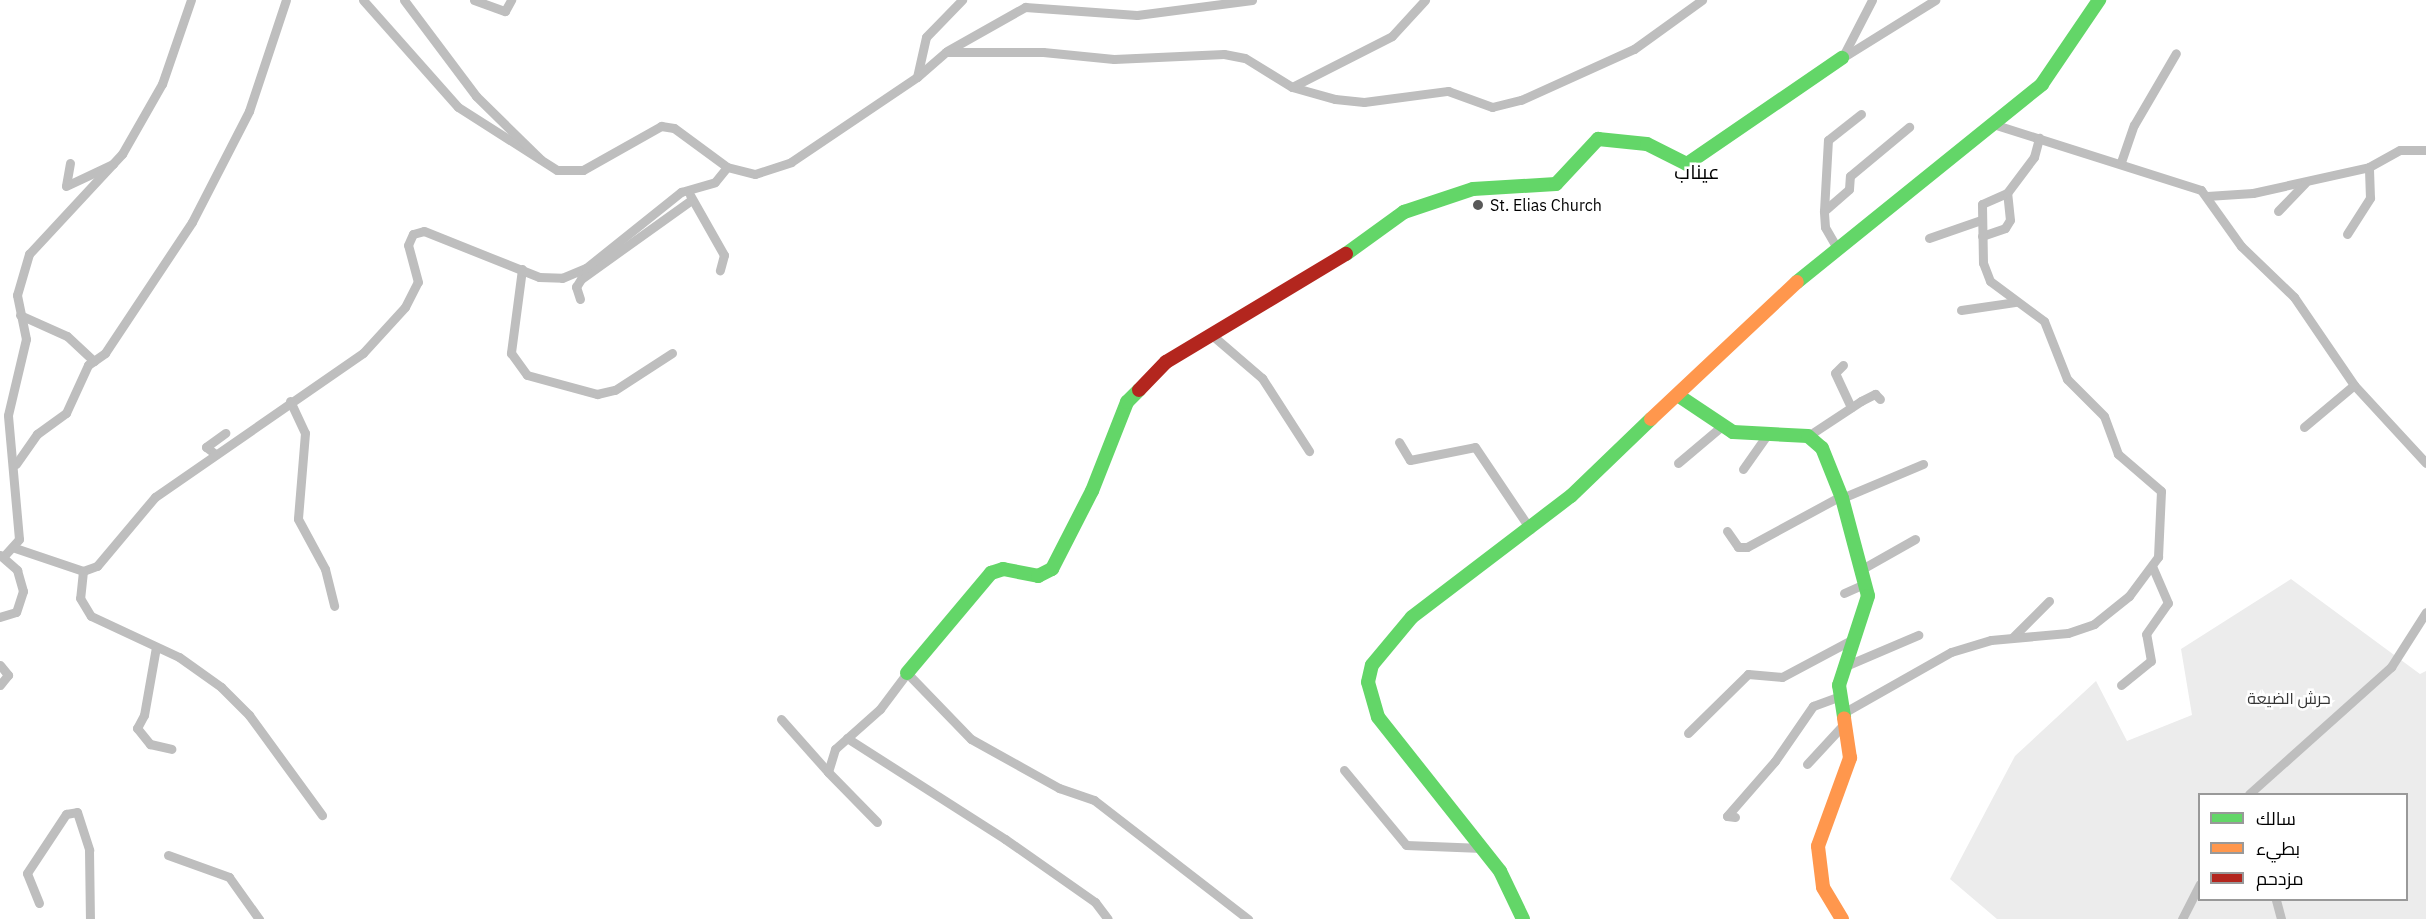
<!DOCTYPE html>
<meta charset="utf-8">
<style>
body{margin:0}
#map{position:relative;width:2426px;height:919px;overflow:hidden;background:#fff;font-family:"IBM Plex Sans",Cairo,sans-serif}
div>[style]{position:absolute}
[style*='--x']{left:calc(var(--x)*1px);top:calc(var(--y)*1px);width:calc(var(--w)*1px);rotate:calc(var(--a)*1deg)}
.green>*{inset:0;background:#ececec}
.street>*{height:9px;margin:-4.5px;padding:0 4.5px;transform-origin:4.5px;border-radius:4.5px;background:#bebebe}
.fast>*{height:14px;margin:-7px;padding:0 7px;transform-origin:7px;border-radius:7px;background:#63d668}
.slow>*{height:14px;margin:-7px;padding:0 7px;transform-origin:7px;border-radius:7px;background:#ff974d}
.jam>*{height:14px;margin:-7px;padding:0 7px;transform-origin:7px;border-radius:7px;background:#b3261e}
.dots>*{width:16px;height:16px;translate:-50% -50%;box-sizing:border-box;border:3px solid #fff;border-radius:50%}
span{translate:-50% -50%;white-space:nowrap;text-align:center;line-height:1.15;-webkit-text-stroke:5px #fff;paint-order:stroke}
.poi-label{font-size:16px;color:#000}
.left{translate:0 -50%;text-align:left}
.park-label{font-size:16px;color:#333}
.quarter-label{font-size:20px;color:#000}
.legend{position:absolute;left:2198px;top:793px;width:210px;height:108px;box-sizing:border-box;background:#fff;border:2px solid #999;margin:0;padding:8px 10px;list-style:none;font-size:18px;color:#000}
.legend li{display:flex;align-items:center;gap:12px;height:30px}
.legend b{width:30px;border:2px solid #999}
</style>
<div id="map">
<div class="green">
<div style="clip-path:polygon(evenodd,2291px 579px,2420px 674px,2426px 671px,2426px 919px,1997px 919px,1950px 879px,2015px 756px,2096px 681px,2127px 741px,2192px 715px,2181px 649px,2291px 579px,2200px 794px,2406px 794px,2406px 900px,2200px 900px,2200px 794px)"></div>
</div>
<div class="street">
<div style="--x:363;--y:0;--w:143;--a:48.4"></div>
<div style="--x:458;--y:107;--w:117;--a:32.5"></div>
<div style="--x:557;--y:170;--w:26;--a:0"></div>
<div style="--x:583;--y:170;--w:90;--a:-29.4"></div>
<div style="--x:661;--y:126;--w:13;--a:9"></div>
<div style="--x:674;--y:128;--w:66;--a:36.3"></div>
<div style="--x:727;--y:167;--w:29;--a:14"></div>
<div style="--x:755;--y:174;--w:38;--a:-18"></div>
<div style="--x:791;--y:162;--w:152;--a:-34"></div>
<div style="--x:917;--y:77;--w:41;--a:-77.3"></div>
<div style="--x:926;--y:37;--w:52;--a:-45.8"></div>
<div style="--x:404;--y:0;--w:120;--a:53.1"></div>
<div style="--x:476;--y:96;--w:90;--a:44.5"></div>
<div style="--x:474;--y:0;--w:33;--a:20"></div>
<div style="--x:505;--y:11;--w:13;--a:-61"></div>
<div style="--x:1872;--y:0;--w:65;--a:117.3"></div>
<div style="--x:1842;--y:58;--w:110;--a:-31.9"></div>
<div style="--x:947;--y:51;--w:90;--a:-29.4"></div>
<div style="--x:1025;--y:7;--w:112;--a:4.1"></div>
<div style="--x:1137;--y:15;--w:116;--a:-7.4"></div>
<div style="--x:917;--y:77;--w:38;--a:-41"></div>
<div style="--x:946;--y:52;--w:97;--a:0"></div>
<div style="--x:1043;--y:52;--w:71;--a:5.6"></div>
<div style="--x:1114;--y:59;--w:110;--a:-2.6"></div>
<div style="--x:1224;--y:54;--w:21;--a:11"></div>
<div style="--x:1245;--y:58;--w:55;--a:31.7"></div>
<div style="--x:1292;--y:87;--w:45;--a:15.6"></div>
<div style="--x:1335;--y:99;--w:29;--a:6"></div>
<div style="--x:1364;--y:102;--w:85;--a:-7.5"></div>
<div style="--x:1448;--y:91;--w:47;--a:20"></div>
<div style="--x:1492;--y:107;--w:30;--a:-14"></div>
<div style="--x:1521;--y:100;--w:124;--a:-24.3"></div>
<div style="--x:1634;--y:49;--w:84;--a:-35.8"></div>
<div style="--x:1292;--y:87;--w:112;--a:-27"></div>
<div style="--x:1392;--y:36;--w:49;--a:-47.5"></div>
<div style="--x:1996;--y:125;--w:215;--a:17.6"></div>
<div style="--x:2201;--y:190;--w:69;--a:54.5"></div>
<div style="--x:2241;--y:246;--w:74;--a:43.9"></div>
<div style="--x:2294;--y:297;--w:107;--a:55.7"></div>
<div style="--x:2354;--y:385;--w:106;--a:47.3"></div>
<div style="--x:2121;--y:162;--w:39;--a:-71"></div>
<div style="--x:2134;--y:125;--w:83;--a:-59.7"></div>
<div style="--x:70;--y:163;--w:23;--a:100"></div>
<div style="--x:66;--y:186;--w:52;--a:-25.1"></div>
<div style="--x:690;--y:195;--w:69;--a:60.5"></div>
<div style="--x:724;--y:255;--w:16;--a:105"></div>
<div style="--x:2207;--y:196;--w:46;--a:-3.7"></div>
<div style="--x:2253;--y:193;--w:119;--a:-12.6"></div>
<div style="--x:2369;--y:167;--w:35;--a:-29"></div>
<div style="--x:2400;--y:150;--w:26;--a:0"></div>
<div style="--x:1824;--y:211;--w:71;--a:-86.8"></div>
<div style="--x:1828;--y:140;--w:42;--a:-38.2"></div>
<div style="--x:2278;--y:211;--w:39;--a:-46"></div>
<div style="--x:2347;--y:234;--w:43;--a:-57.4"></div>
<div style="--x:2370;--y:198;--w:31;--a:-92"></div>
<div style="--x:1982;--y:236;--w:24;--a:-19"></div>
<div style="--x:2005;--y:228;--w:9;--a:-58"></div>
<div style="--x:2010;--y:220;--w:27;--a:-96"></div>
<div style="--x:1929;--y:238;--w:55;--a:-19.1"></div>
<div style="--x:1837;--y:248;--w:24;--a:-120"></div>
<div style="--x:1825;--y:227;--w:16;--a:-94"></div>
<div style="--x:1824;--y:211;--w:33;--a:-41"></div>
<div style="--x:1849;--y:189;--w:13;--a:-86"></div>
<div style="--x:1850;--y:176;--w:77;--a:-39.7"></div>
<div style="--x:522;--y:269;--w:85;--a:97.5"></div>
<div style="--x:511;--y:353;--w:27;--a:54"></div>
<div style="--x:527;--y:375;--w:73;--a:15.2"></div>
<div style="--x:597;--y:394;--w:18;--a:-13"></div>
<div style="--x:615;--y:390;--w:68;--a:-33"></div>
<div style="--x:580;--y:299;--w:13;--a:-108"></div>
<div style="--x:576;--y:287;--w:9;--a:-58"></div>
<div style="--x:581;--y:279;--w:134;--a:-35.6"></div>
<div style="--x:1961;--y:310;--w:56;--a:-8.3"></div>
<div style="--x:20;--y:315;--w:51;--a:24.1"></div>
<div style="--x:67;--y:336;--w:37;--a:43"></div>
<div style="--x:1213;--y:336;--w:65;--a:40.6"></div>
<div style="--x:1262;--y:378;--w:87;--a:57.2"></div>
<div style="--x:1843;--y:365;--w:11;--a:135"></div>
<div style="--x:1835;--y:373;--w:38;--a:65"></div>
<div style="--x:290;--y:401;--w:35;--a:65"></div>
<div style="--x:305;--y:433;--w:86;--a:94.7"></div>
<div style="--x:298;--y:519;--w:57;--a:61.6"></div>
<div style="--x:325;--y:569;--w:38;--a:76"></div>
<div style="--x:2304;--y:427;--w:65;--a:-40"></div>
<div style="--x:1808;--y:436;--w:64;--a:-33.4"></div>
<div style="--x:1861;--y:401;--w:16;--a:-27"></div>
<div style="--x:1875;--y:394;--w:7;--a:45"></div>
<div style="--x:1399;--y:442;--w:21;--a:59"></div>
<div style="--x:1410;--y:460;--w:66;--a:-11.3"></div>
<div style="--x:1475;--y:447;--w:99;--a:56.1"></div>
<div style="--x:214;--y:453;--w:10;--a:-143"></div>
<div style="--x:206;--y:447;--w:24;--a:-36"></div>
<div style="--x:1678;--y:463;--w:57;--a:-40.1"></div>
<div style="--x:16;--y:464;--w:37;--a:-55"></div>
<div style="--x:37;--y:434;--w:36;--a:-36"></div>
<div style="--x:66;--y:413;--w:53;--a:-65.4"></div>
<div style="--x:88;--y:365;--w:21;--a:-35"></div>
<div style="--x:105;--y:353;--w:157;--a:-56.4"></div>
<div style="--x:192;--y:222;--w:125;--a:-62.8"></div>
<div style="--x:249;--y:111;--w:117;--a:-71.6"></div>
<div style="--x:1743;--y:469;--w:42;--a:-54.8"></div>
<div style="--x:1842;--y:498;--w:88;--a:-22.8"></div>
<div style="--x:1727;--y:531;--w:19;--a:55"></div>
<div style="--x:1738;--y:547;--w:9;--a:0"></div>
<div style="--x:1747;--y:547;--w:107;--a:-28.5"></div>
<div style="--x:15;--y:548;--w:72;--a:18.7"></div>
<div style="--x:83;--y:571;--w:15;--a:-20"></div>
<div style="--x:97;--y:566;--w:90;--a:-50"></div>
<div style="--x:155;--y:497;--w:253;--a:-34.7"></div>
<div style="--x:363;--y:353;--w:62;--a:-47.6"></div>
<div style="--x:405;--y:307;--w:28;--a:-63"></div>
<div style="--x:418;--y:282;--w:38;--a:-105"></div>
<div style="--x:408;--y:245;--w:12;--a:-66"></div>
<div style="--x:413;--y:234;--w:11;--a:-15"></div>
<div style="--x:424;--y:231;--w:124;--a:21.8"></div>
<div style="--x:539;--y:277;--w:23;--a:2"></div>
<div style="--x:562;--y:278;--w:26;--a:-23"></div>
<div style="--x:586;--y:268;--w:122;--a:-38.7"></div>
<div style="--x:681;--y:192;--w:35;--a:-16"></div>
<div style="--x:715;--y:182;--w:19;--a:-51"></div>
<div style="--x:0;--y:555;--w:23;--a:41"></div>
<div style="--x:17;--y:570;--w:22;--a:74"></div>
<div style="--x:23;--y:591;--w:22;--a:108"></div>
<div style="--x:16;--y:612;--w:17;--a:163"></div>
<div style="--x:3;--y:557;--w:24;--a:-48"></div>
<div style="--x:19;--y:539;--w:124;--a:-95.1"></div>
<div style="--x:8;--y:415;--w:78;--a:-76.7"></div>
<div style="--x:26;--y:339;--w:45;--a:-101.6"></div>
<div style="--x:17;--y:295;--w:43;--a:-73.7"></div>
<div style="--x:29;--y:254;--w:137;--a:-47.1"></div>
<div style="--x:122;--y:154;--w:81;--a:-60.3"></div>
<div style="--x:162;--y:84;--w:89;--a:-71"></div>
<div style="--x:1862;--y:569;--w:61;--a:-29.5"></div>
<div style="--x:83;--y:571;--w:27;--a:96"></div>
<div style="--x:80;--y:598;--w:21;--a:59"></div>
<div style="--x:91;--y:616;--w:97;--a:25"></div>
<div style="--x:179;--y:657;--w:52;--a:35.5"></div>
<div style="--x:221;--y:687;--w:40;--a:45"></div>
<div style="--x:249;--y:715;--w:124;--a:53.9"></div>
<div style="--x:1844;--y:593;--w:24;--a:-24"></div>
<div style="--x:2013;--y:637;--w:51;--a:-45"></div>
<div style="--x:156;--y:647;--w:69;--a:100"></div>
<div style="--x:144;--y:715;--w:15;--a:118"></div>
<div style="--x:137;--y:728;--w:21;--a:51"></div>
<div style="--x:150;--y:744;--w:22;--a:13"></div>
<div style="--x:0;--y:665;--w:13;--a:51"></div>
<div style="--x:8;--y:675;--w:13;--a:129"></div>
<div style="--x:1843;--y:667;--w:82;--a:-23.1"></div>
<div style="--x:2121;--y:685;--w:38;--a:-39"></div>
<div style="--x:2151;--y:661;--w:27;--a:-100"></div>
<div style="--x:2146;--y:634;--w:38;--a:-55"></div>
<div style="--x:2168;--y:603;--w:40;--a:-113.4"></div>
<div style="--x:1845;--y:712;--w:122;--a:-29.5"></div>
<div style="--x:1951;--y:652;--w:42;--a:-16.7"></div>
<div style="--x:1991;--y:640;--w:77;--a:-5.2"></div>
<div style="--x:2068;--y:633;--w:28;--a:-19"></div>
<div style="--x:2094;--y:624;--w:45;--a:-38.7"></div>
<div style="--x:2129;--y:596;--w:49;--a:-53.4"></div>
<div style="--x:2158;--y:557;--w:66;--a:-87.4"></div>
<div style="--x:2161;--y:491;--w:57;--a:-139.3"></div>
<div style="--x:2118;--y:454;--w:40;--a:-110.2"></div>
<div style="--x:2104;--y:416;--w:52;--a:-135"></div>
<div style="--x:2067;--y:379;--w:62;--a:-111.6"></div>
<div style="--x:2044;--y:321;--w:67;--a:-143.5"></div>
<div style="--x:1990;--y:281;--w:19;--a:-111"></div>
<div style="--x:1983;--y:263;--w:59;--a:-91"></div>
<div style="--x:1982;--y:204;--w:27;--a:-24"></div>
<div style="--x:2007;--y:193;--w:45;--a:-53.1"></div>
<div style="--x:2034;--y:157;--w:20;--a:-75"></div>
<div style="--x:781;--y:719;--w:71;--a:48.4"></div>
<div style="--x:1688;--y:733;--w:84;--a:-44.5"></div>
<div style="--x:1748;--y:674;--w:34;--a:5"></div>
<div style="--x:1782;--y:677;--w:83;--a:-28.1"></div>
<div style="--x:847;--y:738;--w:188;--a:32.6"></div>
<div style="--x:1005;--y:839;--w:110;--a:35"></div>
<div style="--x:1095;--y:902;--w:21;--a:53"></div>
<div style="--x:1807;--y:764;--w:56;--a:-47.2"></div>
<div style="--x:1344;--y:770;--w:97;--a:50.4"></div>
<div style="--x:1406;--y:845;--w:76;--a:2.3"></div>
<div style="--x:2249;--y:794;--w:191;--a:-41.8"></div>
<div style="--x:2391;--y:667;--w:65;--a:-57.5"></div>
<div style="--x:1735;--y:817;--w:8;--a:-173"></div>
<div style="--x:1727;--y:816;--w:73;--a:-48.9"></div>
<div style="--x:1775;--y:761;--w:67;--a:-55.4"></div>
<div style="--x:1813;--y:706;--w:29;--a:-20"></div>
<div style="--x:877;--y:822;--w:70;--a:-134.4"></div>
<div style="--x:828;--y:772;--w:24;--a:-73"></div>
<div style="--x:835;--y:749;--w:60;--a:-41.6"></div>
<div style="--x:880;--y:709;--w:45;--a:-53.1"></div>
<div style="--x:907;--y:673;--w:92;--a:45.9"></div>
<div style="--x:971;--y:739;--w:101;--a:29.1"></div>
<div style="--x:1059;--y:788;--w:37;--a:19"></div>
<div style="--x:1094;--y:800;--w:195;--a:37.7"></div>
<div style="--x:168;--y:855;--w:65;--a:19.8"></div>
<div style="--x:229;--y:877;--w:52;--a:54.5"></div>
<div style="--x:2276;--y:900;--w:20;--a:75"></div>
<div style="--x:39;--y:903;--w:32;--a:-112"></div>
<div style="--x:27;--y:873;--w:71;--a:-56.5"></div>
<div style="--x:66;--y:814;--w:11;--a:-10"></div>
<div style="--x:77;--y:812;--w:40;--a:72"></div>
<div style="--x:89;--y:850;--w:69;--a:89.2"></div>
<div style="--x:2182;--y:919;--w:39;--a:-63"></div>
</div>
<div class="fast">
<div style="--x:1346;--y:254;--w:72;--a:-35.9"></div>
<div style="--x:1404;--y:212;--w:73;--a:-18.4"></div>
<div style="--x:1473;--y:189;--w:83;--a:-3.4"></div>
<div style="--x:1556;--y:184;--w:62;--a:-47"></div>
<div style="--x:1598;--y:139;--w:49;--a:5.8"></div>
<div style="--x:1647;--y:144;--w:45;--a:26.6"></div>
<div style="--x:1687;--y:164;--w:188;--a:-34.4"></div>
<div style="--x:1797;--y:282;--w:315;--a:-38.9"></div>
<div style="--x:2042;--y:84;--w:102;--a:-55.8"></div>
<div style="--x:1679;--y:396;--w:65;--a:33.7"></div>
<div style="--x:1733;--y:432;--w:75;--a:3.1"></div>
<div style="--x:1808;--y:436;--w:18;--a:41"></div>
<div style="--x:1822;--y:448;--w:54;--a:68.2"></div>
<div style="--x:1842;--y:498;--w:101;--a:75.1"></div>
<div style="--x:1868;--y:596;--w:94;--a:108"></div>
<div style="--x:1839;--y:685;--w:33;--a:81"></div>
<div style="--x:907;--y:673;--w:131;--a:-50"></div>
<div style="--x:991;--y:573;--w:13;--a:-18"></div>
<div style="--x:1003;--y:569;--w:36;--a:11"></div>
<div style="--x:1038;--y:576;--w:16;--a:-27"></div>
<div style="--x:1052;--y:569;--w:88;--a:-62.9"></div>
<div style="--x:1092;--y:491;--w:96;--a:-68.5"></div>
<div style="--x:1127;--y:402;--w:17;--a:-45"></div>
<div style="--x:1523;--y:919;--w:53;--a:-115.6"></div>
<div style="--x:1500;--y:871;--w:196;--a:-128.4"></div>
<div style="--x:1378;--y:717;--w:36;--a:-106"></div>
<div style="--x:1368;--y:682;--w:17;--a:-77"></div>
<div style="--x:1372;--y:665;--w:62;--a:-50.2"></div>
<div style="--x:1412;--y:617;--w:200;--a:-37.3"></div>
<div style="--x:1571;--y:496;--w:111;--a:-43.9"></div>
</div>
<div class="slow">
<div style="--x:1651;--y:419;--w:200;--a:-43.2"></div>
<div style="--x:1842;--y:919;--w:37;--a:-121"></div>
<div style="--x:1823;--y:887;--w:41;--a:-97"></div>
<div style="--x:1818;--y:846;--w:94;--a:-70"></div>
<div style="--x:1850;--y:758;--w:40;--a:-98.5"></div>
</div>
<div class="jam">
<div style="--x:1139;--y:390;--w:39;--a:-46"></div>
<div style="--x:1166;--y:362;--w:210;--a:-31"></div>
</div>
<div class="dots">
<div style="left:1478px;top:205px;background:#595959"></div>
</div>
<div class="poi-label">
<span class="left" style="left:1490px;top:205px">St. Elias Church</span>
</div>
<div class="park-label">
<span style="left:2289px;top:698px">حرش الضيعة</span>
</div>
<div class="quarter-label">
<span style="left:1697px;top:171px">عيناب</span>
</div>
<ul class="legend">
<li><b style="height:8px;background:#63d668"></b>سالك</li>
<li><b style="height:8px;background:#ff974d"></b>بطيء</li>
<li><b style="height:8px;background:#b3261e"></b>مزدحم</li>
</ul>
</div>
